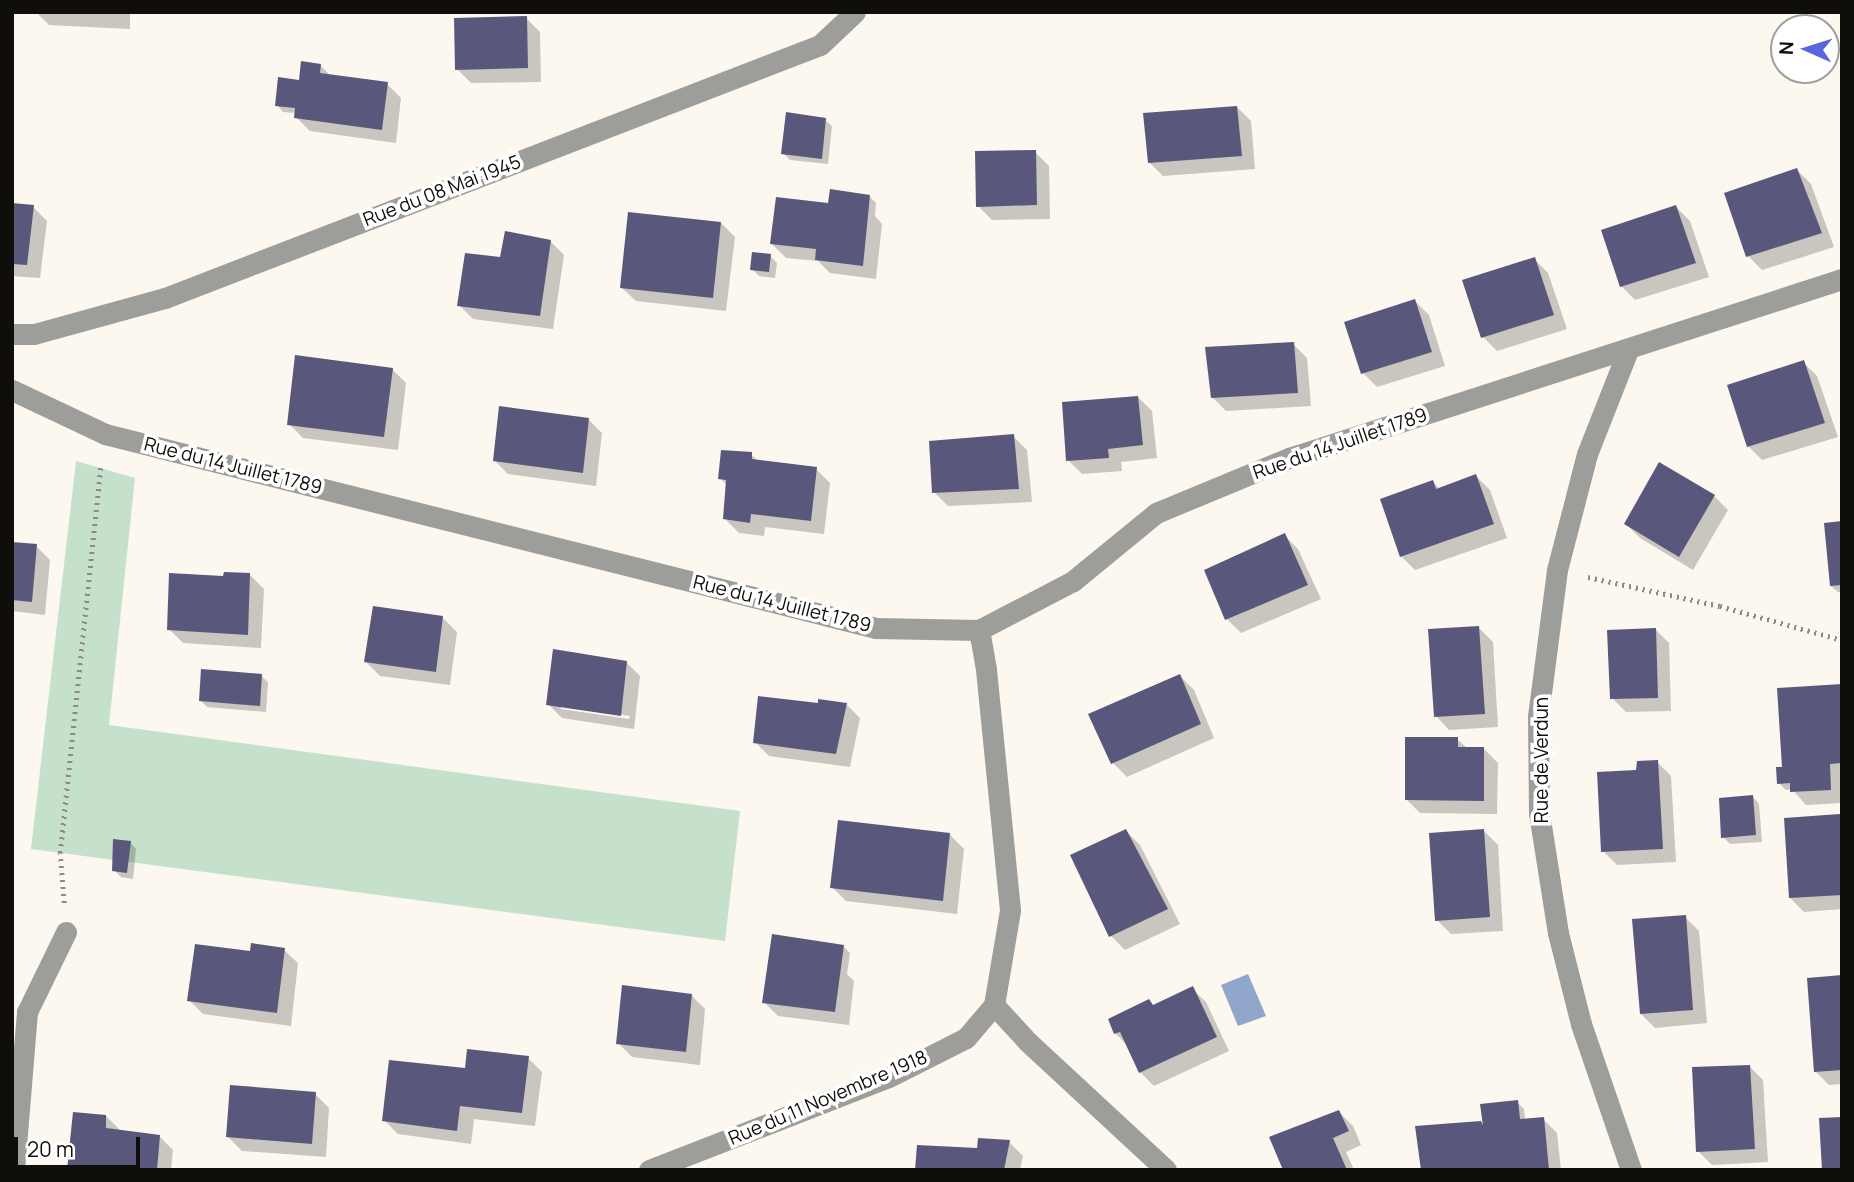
<!DOCTYPE html>
<style>
body{margin:0}
#map{position:relative;width:1854px;height:1182px;overflow:hidden;background:#fcf7ef;font-family:Manrope,sans-serif}
div>[style]{position:absolute}
[style*='--x']{left:calc(var(--x)*1px);top:calc(var(--y)*1px);width:calc(var(--w)*1px);rotate:calc(var(--a)*1deg)}
.green>*{inset:0;background:#c5e1cc}
.water>*{inset:0;background:#90a6cb}
.shadow>*{inset:0;background:#0003}
.building>*{inset:0;background:#5a577c}
.path>*{height:4.5px;margin-top:-2.25px;transform-origin:0;background:repeating-linear-gradient(90deg,#8d8a85 0 2px,transparent 0 7px)}
.street>*{height:21px;margin:-10.5px;padding:0 10.5px;transform-origin:10.5px;border-radius:10.5px;background:#9d9e9a}
span{translate:-50% -50%;white-space:nowrap;text-align:center;line-height:1.15;-webkit-text-stroke:7px #fff;paint-order:stroke}
.street-label{font-size:19px;color:#0f0e0b}
.frame{position:absolute;inset:0;border:14px solid #0f0e0b;pointer-events:none}
.north{position:absolute;left:1770px;top:14px;width:70px;height:70px;box-sizing:border-box;background:#fff;border:2px solid #9f9f9d;border-radius:50%;rotate:273deg;font-size:19px;font-weight:700;line-height:28px;text-align:center;color:#0f0e0b}
.north::after{content:'';display:block;margin:auto;width:24px;height:32px;background:#5b66de;clip-path:polygon(50% 0,100% 100%,50% 72%,0 100%)}
.scale{position:absolute;left:14px;top:1137px;width:126px;height:32px;box-sizing:border-box;border:4px solid #0f0e0b;border-top:0;padding-left:9px;font-size:21px;line-height:24px;white-space:nowrap;color:#0f0e0b;-webkit-text-stroke:5px #fff;paint-order:stroke}
</style>
<div id="map">
<div class="green">
<div style="clip-path:polygon(76px 461px,135px 478px,109px 725px,740px 811px,725px 941px,31px 849px)"></div>
</div>
<div class="water">
<div style="clip-path:polygon(1248px 974px,1266px 1016px,1238px 1026px,1221px 985px)"></div>
</div>
<div class="shadow">
<div style="clip-path:polygon(36px 12px,130px 12px,130px 29px,49px 25px)"></div>
<div style="clip-path:polygon(526px 18px,540px 32px,541px 82px,471px 83px,457px 69px)"></div>
<div style="clip-path:polygon(320px 65px,331px 76px,387px 84px,401px 98px,396px 143px,310px 131px,296px 117px,296px 113px,283px 112px,277px 105px)"></div>
<div style="clip-path:polygon(1237px 107px,1251px 121px,1255px 169px,1163px 176px,1149px 162px)"></div>
<div style="clip-path:polygon(825px 120px,832px 126px,828px 164px,790px 160px,783px 153px)"></div>
<div style="clip-path:polygon(1035px 152px,1049px 166px,1050px 219px,992px 220px,978px 206px)"></div>
<div style="clip-path:polygon(1797px 170px,1811px 184px,1834px 247px,1762px 270px,1748px 256px)"></div>
<div style="clip-path:polygon(869px 196px,876px 203px,875px 216px,882px 224px,876px 279px,830px 273px,818px 261px,786px 258px,772px 244px,833px 205px)"></div>
<div style="clip-path:polygon(12px 205px,33px 207px,47px 221px,40px 278px,12px 276px)"></div>
<div style="clip-path:polygon(1676px 207px,1690px 221px,1709px 277px,1635px 300px,1621px 286px)"></div>
<div style="clip-path:polygon(721px 223px,735px 237px,726px 311px,636px 301px,622px 288px)"></div>
<div style="clip-path:polygon(550px 241px,564px 255px,553px 329px,473px 319px,459px 305px,501px 259px)"></div>
<div style="clip-path:polygon(770px 256px,777px 263px,775px 278px,759px 276px,752px 269px)"></div>
<div style="clip-path:polygon(1534px 259px,1548px 273px,1567px 329px,1497px 351px,1483px 337px)"></div>
<div style="clip-path:polygon(1415px 301px,1429px 315px,1445px 366px,1377px 387px,1363px 373px,1347px 323px)"></div>
<div style="clip-path:polygon(1293px 344px,1307px 358px,1311px 406px,1226px 411px,1212px 397px)"></div>
<div style="clip-path:polygon(1803px 362px,1817px 376px,1838px 437px,1762px 460px,1748px 446px)"></div>
<div style="clip-path:polygon(392px 369px,406px 383px,398px 450px,303px 438px,289px 424px)"></div>
<div style="clip-path:polygon(1138px 397px,1152px 411px,1157px 458px,1121px 462px,1122px 471px,1082px 474px,1068px 460px)"></div>
<div style="clip-path:polygon(588px 419px,602px 433px,596px 486px,508px 474px,494px 460px)"></div>
<div style="clip-path:polygon(1013px 436px,1027px 450px,1032px 502px,948px 506px,934px 492px)"></div>
<div style="clip-path:polygon(751px 454px,758px 461px,816px 469px,830px 483px,824px 534px,765px 527px,764px 536px,739px 533px,725px 519px,728px 486px,720px 478px)"></div>
<div style="clip-path:polygon(1659px 465px,1714px 496px,1728px 510px,1693px 570px,1640px 538px,1626px 524px)"></div>
<div style="clip-path:polygon(1476px 476px,1490px 490px,1507px 538px,1415px 570px,1401px 556px,1433px 482px,1440px 489px)"></div>
<div style="clip-path:polygon(1842px 523px,1842px 592px,1838px 592px,1831px 586px)"></div>
<div style="clip-path:polygon(1284px 535px,1298px 549px,1321px 599px,1241px 633px,1227px 619px)"></div>
<div style="clip-path:polygon(12px 543px,36px 546px,50px 560px,45px 615px,12px 611px)"></div>
<div style="clip-path:polygon(250px 575px,264px 589px,261px 648px,183px 643px,169px 629px,225px 577px)"></div>
<div style="clip-path:polygon(443px 618px,457px 632px,450px 685px,380px 676px,366px 662px)"></div>
<div style="clip-path:polygon(1479px 628px,1493px 642px,1498px 727px,1449px 730px,1436px 716px)"></div>
<div style="clip-path:polygon(1655px 629px,1669px 643px,1671px 711px,1626px 712px,1612px 698px)"></div>
<div style="clip-path:polygon(evenodd,626px 662px,640px 676px,634px 729px,562px 718px,548px 704px,626px 662px,561px 705px,630px 716px,629px 719px,561px 709px,561px 705px)"></div>
<div style="clip-path:polygon(261px 676px,268px 682px,266px 712px,207px 707px,200px 700px)"></div>
<div style="clip-path:polygon(1180px 676px,1194px 690px,1214px 738px,1127px 777px,1113px 763px)"></div>
<div style="clip-path:polygon(1842px 686px,1842px 803px,1806px 805px,1792px 789px,1786px 790px,1779px 783px)"></div>
<div style="clip-path:polygon(846px 704px,860px 718px,850px 767px,769px 756px,755px 742px,820px 705px)"></div>
<div style="clip-path:polygon(1457px 739px,1467px 748px,1484px 749px,1498px 763px,1497px 814px,1420px 813px,1406px 799px)"></div>
<div style="clip-path:polygon(1657px 762px,1671px 776px,1676px 862px,1617px 865px,1603px 851px)"></div>
<div style="clip-path:polygon(1753px 797px,1759px 804px,1762px 842px,1730px 844px,1723px 837px)"></div>
<div style="clip-path:polygon(1840px 816px,1842px 909px,1804px 912px,1790px 898px)"></div>
<div style="clip-path:polygon(1126px 831px,1140px 845px,1180px 924px,1125px 950px,1111px 936px)"></div>
<div style="clip-path:polygon(1484px 831px,1498px 845px,1503px 931px,1451px 934px,1437px 920px)"></div>
<div style="clip-path:polygon(950px 835px,964px 849px,957px 914px,846px 901px,832px 887px)"></div>
<div style="clip-path:polygon(130px 842px,136px 849px,133px 879px,121px 877px,114px 870px)"></div>
<div style="clip-path:polygon(1685px 917px,1699px 931px,1707px 1023px,1655px 1028px,1641px 1014px)"></div>
<div style="clip-path:polygon(843px 946px,850px 953px,847px 974px,854px 981px,849px 1025px,778px 1016px,764px 1002px)"></div>
<div style="clip-path:polygon(284px 950px,298px 963px,291px 1026px,203px 1014px,189px 1000px,251px 953px)"></div>
<div style="clip-path:polygon(1842px 977px,1842px 1084px,1829px 1085px,1815px 1071px)"></div>
<div style="clip-path:polygon(1192px 989px,1206px 1002px,1229px 1051px,1154px 1086px,1140px 1072px,1128px 1046px,1115px 1033px,1154px 1006px)"></div>
<div style="clip-path:polygon(691px 995px,705px 1009px,700px 1065px,632px 1057px,618px 1043px)"></div>
<div style="clip-path:polygon(528px 1058px,542px 1072px,535px 1126px,474px 1119px,471px 1144px,398px 1134px,384px 1120px,466px 1070px)"></div>
<div style="clip-path:polygon(1749px 1066px,1763px 1080px,1768px 1162px,1712px 1165px,1698px 1151px)"></div>
<div style="clip-path:polygon(315px 1094px,329px 1108px,326px 1157px,242px 1151px,228px 1137px)"></div>
<div style="clip-path:polygon(1517px 1102px,1524px 1109px,1525px 1120px,1543px 1119px,1557px 1133px,1561px 1170px,1422px 1170px,1417px 1127px,1484px 1123px)"></div>
<div style="clip-path:polygon(1339px 1112px,1353px 1126px,1361px 1145px,1346px 1152px,1354px 1170px,1285px 1170px,1272px 1138px)"></div>
<div style="clip-path:polygon(106px 1116px,120px 1130px,159px 1136px,173px 1150px,171px 1170px,69px 1170px)"></div>
<div style="clip-path:polygon(1009px 1142px,1023px 1156px,1020px 1170px,917px 1170px)"></div>
</div>
<div class="building">
<div style="clip-path:polygon(527px 16px,528px 68px,455px 70px,454px 18px)"></div>
<div style="clip-path:polygon(301px 61px,321px 64px,320px 73px,388px 82px,382px 130px,294px 118px,295px 108px,275px 106px,278px 77px,299px 80px)"></div>
<div style="clip-path:polygon(1237px 106px,1242px 156px,1148px 163px,1143px 113px)"></div>
<div style="clip-path:polygon(786px 112px,826px 118px,822px 159px,781px 154px)"></div>
<div style="clip-path:polygon(1036px 150px,1037px 205px,976px 207px,975px 151px)"></div>
<div style="clip-path:polygon(1797px 168px,1822px 233px,1746px 257px,1724px 193px)"></div>
<div style="clip-path:polygon(830px 189px,870px 195px,863px 266px,815px 260px,816px 249px,770px 244px,776px 197px,828px 203px)"></div>
<div style="clip-path:polygon(12px 203px,34px 205px,27px 265px,12px 264px)"></div>
<div style="clip-path:polygon(1676px 205px,1696px 263px,1620px 287px,1601px 230px)"></div>
<div style="clip-path:polygon(628px 212px,721px 222px,713px 298px,620px 288px)"></div>
<div style="clip-path:polygon(505px 231px,551px 240px,540px 316px,457px 306px,465px 253px,500px 257px)"></div>
<div style="clip-path:polygon(752px 252px,771px 254px,769px 272px,750px 270px)"></div>
<div style="clip-path:polygon(1535px 257px,1554px 315px,1481px 338px,1462px 280px)"></div>
<div style="clip-path:polygon(1415px 299px,1432px 352px,1361px 374px,1344px 322px)"></div>
<div style="clip-path:polygon(1294px 342px,1298px 393px,1211px 398px,1205px 347px)"></div>
<div style="clip-path:polygon(295px 355px,393px 368px,384px 437px,287px 425px)"></div>
<div style="clip-path:polygon(1804px 360px,1825px 423px,1747px 447px,1727px 385px)"></div>
<div style="clip-path:polygon(1138px 396px,1143px 445px,1108px 449px,1109px 458px,1066px 461px,1062px 402px)"></div>
<div style="clip-path:polygon(499px 406px,589px 418px,583px 473px,493px 461px)"></div>
<div style="clip-path:polygon(1014px 434px,1019px 489px,932px 493px,929px 441px)"></div>
<div style="clip-path:polygon(721px 450px,752px 452px,752px 459px,817px 467px,811px 521px,751px 514px,750px 523px,723px 519px,726px 480px,718px 479px)"></div>
<div style="clip-path:polygon(1659px 462px,1715px 495px,1679px 557px,1624px 524px)"></div>
<div style="clip-path:polygon(1476px 474px,1494px 524px,1400px 557px,1380px 499px,1433px 480px,1436px 489px)"></div>
<div style="clip-path:polygon(1842px 521px,1842px 585px,1830px 586px,1824px 523px)"></div>
<div style="clip-path:polygon(1285px 533px,1308px 585px,1225px 620px,1204px 570px)"></div>
<div style="clip-path:polygon(12px 542px,37px 544px,32px 602px,12px 600px)"></div>
<div style="clip-path:polygon(224px 572px,250px 573px,248px 635px,167px 630px,169px 573px,223px 576px)"></div>
<div style="clip-path:polygon(373px 606px,443px 616px,436px 672px,364px 662px)"></div>
<div style="clip-path:polygon(1479px 626px,1485px 714px,1434px 717px,1428px 629px)"></div>
<div style="clip-path:polygon(1656px 628px,1658px 698px,1610px 699px,1607px 630px)"></div>
<div style="clip-path:polygon(553px 649px,627px 661px,621px 716px,546px 705px)"></div>
<div style="clip-path:polygon(201px 669px,262px 674px,260px 706px,199px 701px)"></div>
<div style="clip-path:polygon(1180px 674px,1201px 724px,1111px 764px,1088px 714px)"></div>
<div style="clip-path:polygon(1842px 684px,1842px 763px,1830px 764px,1831px 790px,1790px 792px,1790px 783px,1777px 784px,1776px 767px,1782px 767px,1777px 688px)"></div>
<div style="clip-path:polygon(758px 696px,818px 703px,818px 699px,847px 703px,836px 754px,753px 743px)"></div>
<div style="clip-path:polygon(1405px 737px,1458px 737px,1458px 747px,1484px 747px,1484px 801px,1405px 800px)"></div>
<div style="clip-path:polygon(1658px 760px,1663px 849px,1601px 852px,1597px 772px,1636px 770px,1637px 761px)"></div>
<div style="clip-path:polygon(1753px 795px,1756px 835px,1721px 838px,1719px 798px)"></div>
<div style="clip-path:polygon(1840px 814px,1842px 895px,1789px 898px,1784px 818px)"></div>
<div style="clip-path:polygon(838px 820px,950px 833px,943px 901px,830px 888px)"></div>
<div style="clip-path:polygon(1126px 829px,1168px 909px,1109px 937px,1070px 855px)"></div>
<div style="clip-path:polygon(1484px 829px,1490px 917px,1435px 921px,1429px 833px)"></div>
<div style="clip-path:polygon(113px 839px,131px 841px,127px 873px,112px 871px)"></div>
<div style="clip-path:polygon(1686px 915px,1693px 1010px,1640px 1014px,1632px 919px)"></div>
<div style="clip-path:polygon(772px 934px,844px 945px,835px 1012px,762px 1003px)"></div>
<div style="clip-path:polygon(251px 943px,285px 948px,277px 1013px,187px 1001px,195px 944px,250px 951px)"></div>
<div style="clip-path:polygon(1842px 975px,1842px 1070px,1814px 1072px,1807px 978px)"></div>
<div style="clip-path:polygon(622px 985px,692px 994px,686px 1052px,616px 1044px)"></div>
<div style="clip-path:polygon(1193px 986px,1217px 1037px,1139px 1073px,1120px 1032px,1114px 1034px,1108px 1019px,1149px 999px,1153px 1005px)"></div>
<div style="clip-path:polygon(467px 1049px,529px 1056px,522px 1113px,460px 1106px,457px 1131px,382px 1121px,389px 1060px,465px 1068px)"></div>
<div style="clip-path:polygon(1750px 1065px,1755px 1149px,1696px 1152px,1692px 1067px)"></div>
<div style="clip-path:polygon(230px 1085px,316px 1092px,312px 1144px,226px 1137px)"></div>
<div style="clip-path:polygon(1518px 1100px,1520px 1119px,1544px 1117px,1549px 1170px,1421px 1170px,1415px 1126px,1481px 1121px,1483px 1126px,1480px 1104px)"></div>
<div style="clip-path:polygon(1339px 1110px,1349px 1131px,1333px 1138px,1347px 1170px,1283px 1170px,1269px 1137px)"></div>
<div style="clip-path:polygon(73px 1112px,106px 1115px,106px 1128px,160px 1135px,157px 1170px,67px 1170px)"></div>
<div style="clip-path:polygon(1842px 1117px,1842px 1170px,1822px 1170px,1819px 1118px)"></div>
<div style="clip-path:polygon(978px 1138px,1010px 1140px,1004px 1170px,915px 1170px,917px 1145px,977px 1148px)"></div>
</div>
<div class="path">
<div style="--x:1588;--y:577;--w:135;--a:12.4"></div>
<div style="--x:1720;--y:606;--w:127;--a:15.6"></div>
<div style="--x:64;--y:903;--w:50;--a:-94.6"></div>
<div style="--x:60;--y:853;--w:389;--a:-84"></div>
</div>
<div class="street">
<div style="--x:12;--y:334;--w:22;--a:0"></div>
<div style="--x:34;--y:334;--w:136;--a:-15.4"></div>
<div style="--x:165;--y:298;--w:702;--a:-21.12"></div>
<div style="--x:820;--y:45;--w:48;--a:-43.3"></div>
<div style="--x:1628;--y:350;--w:112;--a:111.5"></div>
<div style="--x:1587;--y:454;--w:120;--a:104.5"></div>
<div style="--x:1557;--y:570;--w:148;--a:97.4"></div>
<div style="--x:1538;--y:717;--w:96;--a:89.4"></div>
<div style="--x:1539;--y:813;--w:121;--a:81"></div>
<div style="--x:1558;--y:933;--w:94;--a:75.8"></div>
<div style="--x:1581;--y:1024;--w:154;--a:71.1"></div>
<div style="--x:12;--y:390;--w:103;--a:25.3"></div>
<div style="--x:105;--y:434;--w:795;--a:14.12"></div>
<div style="--x:876;--y:628;--w:103;--a:1.1"></div>
<div style="--x:979;--y:630;--w:106;--a:-27.5"></div>
<div style="--x:1073;--y:581;--w:107;--a:-39.3"></div>
<div style="--x:1156;--y:513;--w:144;--a:-22.5"></div>
<div style="--x:1289;--y:458;--w:581;--a:-17.94"></div>
<div style="--x:994;--y:1005;--w:50;--a:47.4"></div>
<div style="--x:1028;--y:1042;--w:188;--a:42.8"></div>
<div style="--x:14;--y:1170;--w:159;--a:-85.3"></div>
<div style="--x:27;--y:1012;--w:89;--a:-64"></div>
<div style="--x:649;--y:1170;--w:257;--a:-21.2"></div>
<div style="--x:889;--y:1077;--w:86;--a:-26.9"></div>
<div style="--x:966;--y:1038;--w:43;--a:-49.7"></div>
<div style="--x:994;--y:1005;--w:96;--a:-80.4"></div>
<div style="--x:1010;--y:910;--w:242;--a:-95.7"></div>
<div style="--x:986;--y:669;--w:40;--a:-100"></div>
</div>
<div class="street-label">
<span style="left:442px;top:191px;rotate:-21deg">Rue du 08 Mai 1945</span>
<span style="left:1340px;top:444px;rotate:-19deg">Rue du 14 Juillet 1789</span>
<span style="left:233px;top:466px;rotate:14deg">Rue du 14 Juillet 1789</span>
<span style="left:782px;top:604px;rotate:14deg">Rue du 14 Juillet 1789</span>
<span style="left:1542px;top:760px;rotate:-90deg">Rue de Verdun</span>
<span style="left:828px;top:1098px;rotate:-23deg">Rue du 11 Novembre 1918</span>
</div>
<div class="frame"></div>
<div class="north">N</div>
<div class="scale">20 m</div>
</div>
